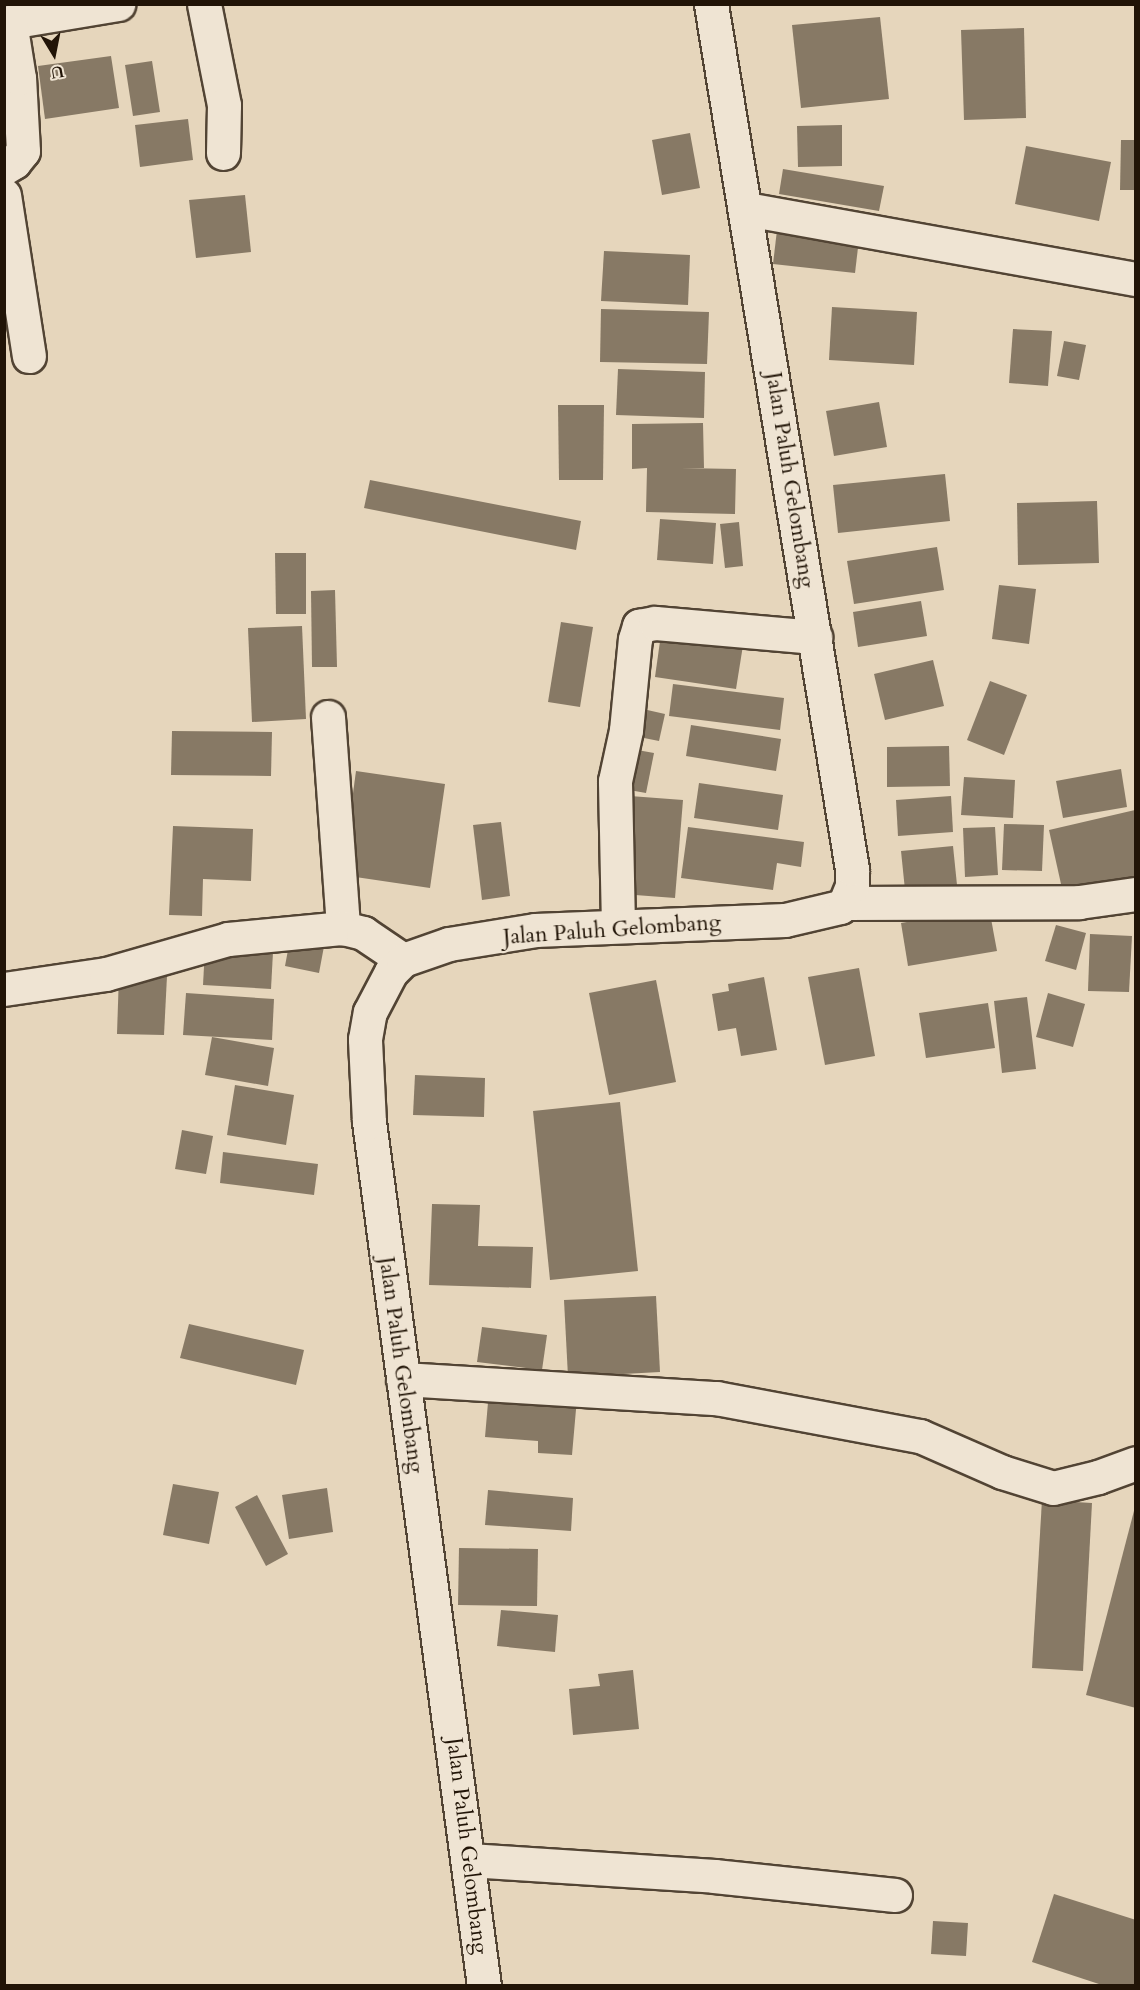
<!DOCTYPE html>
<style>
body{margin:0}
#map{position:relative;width:1140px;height:1990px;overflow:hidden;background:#e6d6bc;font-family:Cardo,serif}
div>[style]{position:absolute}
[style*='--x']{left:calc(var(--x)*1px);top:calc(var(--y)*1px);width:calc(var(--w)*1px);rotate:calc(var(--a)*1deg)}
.building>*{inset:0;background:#877965}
.roads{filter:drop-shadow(2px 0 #524434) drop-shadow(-2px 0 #524434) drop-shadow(0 2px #524434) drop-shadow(0 -2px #524434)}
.minor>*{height:33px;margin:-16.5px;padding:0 16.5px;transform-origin:16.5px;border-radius:16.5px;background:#efe4d3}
span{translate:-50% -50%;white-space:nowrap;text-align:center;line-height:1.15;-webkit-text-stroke:4.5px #efe4d3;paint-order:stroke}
.street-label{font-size:22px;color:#211407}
.frame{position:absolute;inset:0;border:6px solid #211407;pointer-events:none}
.north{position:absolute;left:24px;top:24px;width:60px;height:60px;-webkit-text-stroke:4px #efe4d3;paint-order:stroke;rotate:170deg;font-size:16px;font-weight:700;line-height:24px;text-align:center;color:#211407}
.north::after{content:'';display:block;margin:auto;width:21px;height:27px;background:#211407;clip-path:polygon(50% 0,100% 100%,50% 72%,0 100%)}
</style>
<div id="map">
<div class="building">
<div style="clip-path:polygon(880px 17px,889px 99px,801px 108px,792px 25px)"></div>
<div style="clip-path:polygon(1024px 28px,1026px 118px,964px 120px,961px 30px)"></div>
<div style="clip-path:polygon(111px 56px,119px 108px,45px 119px,38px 66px)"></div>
<div style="clip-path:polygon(152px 61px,160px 112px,133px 116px,125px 65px)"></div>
<div style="clip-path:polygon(188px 119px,193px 160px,140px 167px,135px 125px)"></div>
<div style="clip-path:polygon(842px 125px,842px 166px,798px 167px,797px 126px)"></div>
<div style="clip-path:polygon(690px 133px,700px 188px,662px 195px,652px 140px)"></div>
<div style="clip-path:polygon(1121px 140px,1136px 140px,1136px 190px,1120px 190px)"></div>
<div style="clip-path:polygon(1026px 146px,1111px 162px,1099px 221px,1015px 204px)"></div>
<div style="clip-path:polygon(783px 169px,884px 186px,879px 211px,779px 194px)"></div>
<div style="clip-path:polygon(245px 195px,251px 252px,196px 258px,189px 200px)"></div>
<div style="clip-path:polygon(777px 230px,859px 239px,855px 273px,773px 264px)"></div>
<div style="clip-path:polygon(604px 251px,690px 255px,688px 305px,601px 301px)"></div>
<div style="clip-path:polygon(832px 307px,917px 312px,914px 365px,829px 360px)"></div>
<div style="clip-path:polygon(601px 309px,709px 312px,707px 364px,600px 362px)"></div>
<div style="clip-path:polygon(1013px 329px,1052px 331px,1048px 386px,1009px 383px)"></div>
<div style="clip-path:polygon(1064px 341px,1086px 345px,1079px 380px,1057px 376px)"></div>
<div style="clip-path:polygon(618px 369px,705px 372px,704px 418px,616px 415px)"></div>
<div style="clip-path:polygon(879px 402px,887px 447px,834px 456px,826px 411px)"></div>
<div style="clip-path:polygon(558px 405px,604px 405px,603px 480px,559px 480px)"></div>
<div style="clip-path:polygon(703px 423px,704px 468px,681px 468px,736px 469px,735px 514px,646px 512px,647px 468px,632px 469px,632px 424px)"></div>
<div style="clip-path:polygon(945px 474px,950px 521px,838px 533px,833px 485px)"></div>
<div style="clip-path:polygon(370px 480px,581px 521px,576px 550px,364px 508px)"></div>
<div style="clip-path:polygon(1097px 501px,1099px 563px,1018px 565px,1017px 503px)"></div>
<div style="clip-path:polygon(660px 519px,716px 523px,713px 564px,657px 560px)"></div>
<div style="clip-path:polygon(739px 522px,743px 566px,725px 568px,720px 524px)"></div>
<div style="clip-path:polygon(937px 547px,944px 590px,854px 604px,847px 561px)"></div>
<div style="clip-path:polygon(275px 553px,306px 553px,306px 614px,276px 614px)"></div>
<div style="clip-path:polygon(999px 585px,1036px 589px,1029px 644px,992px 639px)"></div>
<div style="clip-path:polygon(335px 590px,337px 667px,312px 667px,311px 591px)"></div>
<div style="clip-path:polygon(921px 601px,927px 636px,858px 647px,853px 612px)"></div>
<div style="clip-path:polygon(561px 622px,593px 627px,580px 707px,548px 702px)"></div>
<div style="clip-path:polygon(302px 626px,306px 719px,252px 722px,248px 628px)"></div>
<div style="clip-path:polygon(662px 627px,744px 639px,736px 689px,655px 677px)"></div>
<div style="clip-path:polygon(933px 660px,944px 706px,885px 720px,874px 674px)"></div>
<div style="clip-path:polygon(990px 681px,1027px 695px,1004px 755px,967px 740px)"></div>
<div style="clip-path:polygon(673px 684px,784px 698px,780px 730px,669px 716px)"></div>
<div style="clip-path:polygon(634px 707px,665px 714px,659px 741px,629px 735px)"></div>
<div style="clip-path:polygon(691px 725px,781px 739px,776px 771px,686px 756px)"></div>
<div style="clip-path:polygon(172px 731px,272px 732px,271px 776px,171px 775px)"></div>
<div style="clip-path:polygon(949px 746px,950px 786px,887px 787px,887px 747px)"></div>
<div style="clip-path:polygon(626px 748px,654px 753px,646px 793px,618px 788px)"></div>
<div style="clip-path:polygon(1121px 769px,1127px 807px,1063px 818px,1056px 781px)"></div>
<div style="clip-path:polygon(356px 771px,445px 784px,430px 888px,342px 875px)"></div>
<div style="clip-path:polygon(964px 777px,1015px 780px,1013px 818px,961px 815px)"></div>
<div style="clip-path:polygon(699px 783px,783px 795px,778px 830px,694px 818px)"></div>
<div style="clip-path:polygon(630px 796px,683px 800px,675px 898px,622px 894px)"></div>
<div style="clip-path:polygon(951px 796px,953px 832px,898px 836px,896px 800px)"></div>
<div style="clip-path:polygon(1135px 810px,1136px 876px,1063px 893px,1049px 830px)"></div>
<div style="clip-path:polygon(501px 822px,510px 896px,482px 900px,473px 825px)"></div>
<div style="clip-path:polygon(1004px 824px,1044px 825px,1042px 871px,1002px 870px)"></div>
<div style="clip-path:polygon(173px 826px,253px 829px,251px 881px,203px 879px,202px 916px,169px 915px)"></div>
<div style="clip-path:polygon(688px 827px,804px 842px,801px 867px,777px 863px,773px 890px,681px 878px)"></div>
<div style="clip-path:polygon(995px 827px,998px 875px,965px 877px,963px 828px)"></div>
<div style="clip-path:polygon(953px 846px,957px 885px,905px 890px,901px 851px)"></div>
<div style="clip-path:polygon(989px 908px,997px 951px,908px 966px,901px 923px)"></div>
<div style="clip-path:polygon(1056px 925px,1086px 933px,1076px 970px,1045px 961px)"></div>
<div style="clip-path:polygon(291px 934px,325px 941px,319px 973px,285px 966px)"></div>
<div style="clip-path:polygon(1090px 934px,1132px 936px,1129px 992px,1088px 991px)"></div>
<div style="clip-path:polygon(205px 948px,273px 952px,271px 989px,203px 985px)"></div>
<div style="clip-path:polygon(859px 968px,875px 1056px,825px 1065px,808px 977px)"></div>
<div style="clip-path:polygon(119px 974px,167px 976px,164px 1035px,117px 1034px)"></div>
<div style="clip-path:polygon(764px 977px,777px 1050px,741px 1056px,736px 1028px,718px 1031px,712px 994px,729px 991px,728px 984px)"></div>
<div style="clip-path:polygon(656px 980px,676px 1082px,609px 1095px,589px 993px)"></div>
<div style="clip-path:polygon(186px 993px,274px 999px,272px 1040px,183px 1035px)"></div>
<div style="clip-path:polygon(1048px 993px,1085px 1004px,1073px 1047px,1036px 1037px)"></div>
<div style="clip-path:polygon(1027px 997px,1036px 1069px,1002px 1073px,994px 1001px)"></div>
<div style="clip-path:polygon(988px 1003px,995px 1048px,926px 1058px,919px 1013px)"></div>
<div style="clip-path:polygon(212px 1037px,274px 1048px,268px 1086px,205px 1075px)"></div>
<div style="clip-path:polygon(415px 1075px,485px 1078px,484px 1117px,413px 1115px)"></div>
<div style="clip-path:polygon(235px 1085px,294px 1095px,286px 1145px,227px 1135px)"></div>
<div style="clip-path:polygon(620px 1102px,638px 1271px,550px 1280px,533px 1111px)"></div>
<div style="clip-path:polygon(182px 1130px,213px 1136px,206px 1174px,175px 1169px)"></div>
<div style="clip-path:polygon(223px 1152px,318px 1164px,314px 1195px,220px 1183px)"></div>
<div style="clip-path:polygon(432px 1204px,480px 1205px,478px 1246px,533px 1247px,531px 1288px,429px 1285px)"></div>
<div style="clip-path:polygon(656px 1296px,660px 1372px,568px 1377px,564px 1300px)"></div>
<div style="clip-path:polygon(189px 1324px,304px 1350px,296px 1385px,180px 1358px)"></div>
<div style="clip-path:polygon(482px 1327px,547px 1335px,542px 1370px,477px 1362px)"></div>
<div style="clip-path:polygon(489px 1391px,577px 1398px,572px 1455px,538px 1453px,538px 1441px,485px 1437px)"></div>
<div style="clip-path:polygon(173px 1484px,219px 1492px,209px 1544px,163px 1535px)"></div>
<div style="clip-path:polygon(327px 1488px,333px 1532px,289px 1539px,282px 1495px)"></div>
<div style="clip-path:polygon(488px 1490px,573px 1498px,571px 1531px,485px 1525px)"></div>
<div style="clip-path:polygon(257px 1495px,288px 1554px,266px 1566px,235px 1507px)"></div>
<div style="clip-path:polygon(1042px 1500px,1092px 1503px,1083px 1671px,1032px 1668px)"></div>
<div style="clip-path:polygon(1135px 1507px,1136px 1507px,1136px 1708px,1086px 1695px)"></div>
<div style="clip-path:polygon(459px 1548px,538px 1549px,537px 1606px,458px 1605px)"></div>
<div style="clip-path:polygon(501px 1610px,558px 1615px,555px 1652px,497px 1646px)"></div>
<div style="clip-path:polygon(633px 1670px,639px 1729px,573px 1735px,569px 1689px,600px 1686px,598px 1674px)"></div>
<div style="clip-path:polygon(1054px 1894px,1136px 1920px,1136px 1986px,1105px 1986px,1032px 1962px)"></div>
<div style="clip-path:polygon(933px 1921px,968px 1923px,966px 1956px,931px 1954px)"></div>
</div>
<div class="roads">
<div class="minor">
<div style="--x:204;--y:4;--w:103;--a:78.8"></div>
<div style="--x:224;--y:105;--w:48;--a:91.2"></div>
<div style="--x:4;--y:23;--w:116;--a:-9.5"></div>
<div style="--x:4;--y:168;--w:12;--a:-31"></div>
<div style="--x:14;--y:162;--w:14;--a:-51"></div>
<div style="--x:23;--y:151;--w:73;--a:-93.1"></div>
<div style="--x:19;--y:78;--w:57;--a:-99.1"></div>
<div style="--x:4;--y:195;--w:163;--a:81.2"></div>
<div style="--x:746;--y:209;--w:396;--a:10.2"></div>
<div style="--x:328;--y:717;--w:212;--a:85.9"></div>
<div style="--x:845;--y:903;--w:234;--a:-0.2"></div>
<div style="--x:1079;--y:902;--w:58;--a:-8"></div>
<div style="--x:618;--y:926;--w:145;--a:-91.2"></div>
<div style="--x:615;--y:781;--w:52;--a:-77.8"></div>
<div style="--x:626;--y:730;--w:91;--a:-84.4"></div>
<div style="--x:635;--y:639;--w:14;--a:-73"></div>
<div style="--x:639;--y:626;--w:16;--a:-11"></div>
<div style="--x:655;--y:623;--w:161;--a:5"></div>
<div style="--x:4;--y:989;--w:103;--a:-8.4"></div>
<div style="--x:106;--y:974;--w:127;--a:-16"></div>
<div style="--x:228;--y:939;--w:116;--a:-5.5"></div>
<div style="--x:343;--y:928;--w:21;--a:14"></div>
<div style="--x:363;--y:933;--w:48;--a:34"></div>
<div style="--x:403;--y:1379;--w:314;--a:3.5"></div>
<div style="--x:716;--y:1398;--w:208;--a:10.6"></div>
<div style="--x:920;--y:1436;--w:90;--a:23.7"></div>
<div style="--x:1002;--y:1472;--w:53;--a:17.4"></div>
<div style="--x:1053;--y:1488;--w:46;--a:-13.7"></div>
<div style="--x:1098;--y:1477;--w:40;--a:-20.2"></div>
<div style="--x:469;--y:1860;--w:246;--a:3.7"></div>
<div style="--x:714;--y:1876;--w:182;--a:6"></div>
<div style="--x:484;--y:1986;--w:872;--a:-97.58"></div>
<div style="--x:369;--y:1122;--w:83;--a:-92.8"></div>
<div style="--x:365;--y:1039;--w:27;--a:-80"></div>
<div style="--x:370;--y:1012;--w:45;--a:-62.3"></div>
<div style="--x:391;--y:972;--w:17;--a:-45"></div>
<div style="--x:403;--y:960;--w:49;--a:-19.2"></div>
<div style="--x:449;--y:944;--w:87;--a:-9.2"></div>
<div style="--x:535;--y:930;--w:250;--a:-2.3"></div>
<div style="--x:785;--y:920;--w:57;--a:-13.3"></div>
<div style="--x:840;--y:907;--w:6;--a:-39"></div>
<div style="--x:845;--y:903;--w:18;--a:-68"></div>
<div style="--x:852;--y:886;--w:17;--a:-90"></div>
<div style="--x:852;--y:869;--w:876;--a:-99.26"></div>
</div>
</div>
<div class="street-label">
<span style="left:790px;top:480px;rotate:81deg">Jalan Paluh Gelombang</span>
<span style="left:612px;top:930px;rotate:-4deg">Jalan Paluh Gelombang</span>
<span style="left:401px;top:1365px;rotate:82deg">Jalan Paluh Gelombang</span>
<span style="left:467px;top:1846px;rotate:83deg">Jalan Paluh Gelombang</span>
</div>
<div class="frame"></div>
<div class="north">U</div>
</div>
